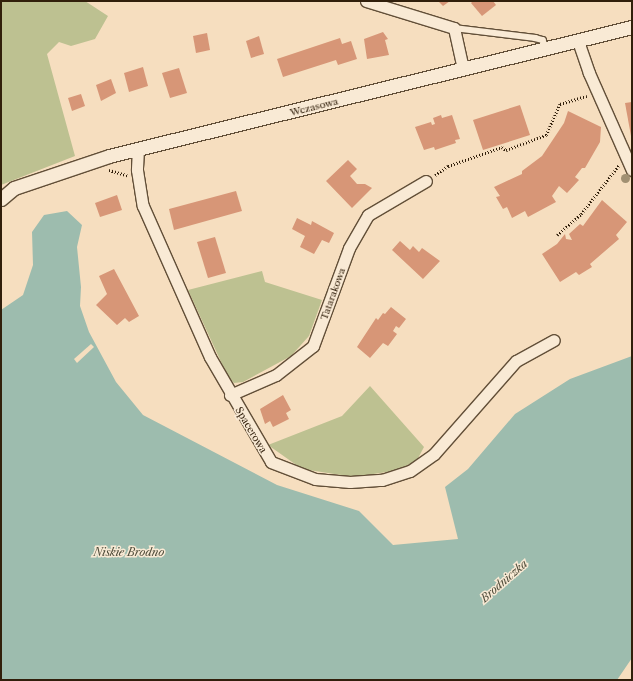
<!DOCTYPE html>
<style>
body{margin:0}
#map{position:relative;width:633px;height:681px;overflow:hidden;background:#f6debf;font-family:"Libre Caslon Text",serif}
div>[style]{position:absolute}
[style*='--x']{left:calc(var(--x)*1px);top:calc(var(--y)*1px);width:calc(var(--w)*1px);rotate:calc(var(--a)*1deg)}
.green>*{inset:0;background:#bdc191}
.water>*{inset:0;background:#9dbcae}
.pier>*{inset:0;background:#f6debf}
.building>*{inset:0;background:#d79677}
.path>*{height:2.5px;margin-top:-1.25px;transform-origin:0;background:repeating-linear-gradient(90deg,#311f0b 0 1px,transparent 0 3px)}
.roads{filter:drop-shadow(1px 0 #624f38) drop-shadow(-1px 0 #624f38) drop-shadow(0 1px #624f38) drop-shadow(0 -1px #624f38)}
.service>*{height:5.5px;margin:-2.75px;padding:0 2.75px;transform-origin:2.75px;border-radius:2.75px;background:#f9ead5}
.minor>*{height:11px;margin:-5.5px;padding:0 5.5px;transform-origin:5.5px;border-radius:5.5px;background:#f9ead5}
.tertiary>*{height:13px;margin:-6.5px;padding:0 6.5px;transform-origin:6.5px;border-radius:6.5px;background:#f9ead5}
.trees>*{width:9px;height:9px;margin:-4.5px;border-radius:50%;background:#a19072}
span{translate:-50% -50%;white-space:nowrap;text-align:center;line-height:1.15;-webkit-text-stroke:3px #f9ead5;paint-order:stroke}
.street-label{font-size:10px;color:#311f0b}
.water-label{font-size:11px;color:#514e3c;font-style:italic}
.frame{position:absolute;inset:0;border:2px solid #311f0b;pointer-events:none}
</style>
<div id="map">
<div class="green">
<div style="clip-path:polygon(1px 1px,85px 1px,108px 16px,95px 39px,71px 46px,59px 42px,47px 54px,75px 156px,1px 185px)"></div>
<div style="clip-path:polygon(262px 271px,265px 282px,322px 300px,309px 336px,291px 356px,243px 382px,234px 383px,228px 377px,188px 290px)"></div>
<div style="clip-path:polygon(370px 386px,424px 447px,416px 462px,393px 471px,354px 477px,302px 469px,268px 445px,342px 416px)"></div>
</div>
<div class="water">
<div style="clip-path:polygon(67px 211px,82px 225px,77px 247px,81px 287px,80px 306px,89px 332px,116px 382px,143px 415px,277px 485px,359px 511px,393px 545px,458px 539px,445px 487px,468px 469px,515px 414px,570px 379px,632px 356px,632px 658px,617px 680px,1px 680px,1px 310px,23px 295px,33px 265px,32px 232px,44px 215px)"></div>
</div>
<div class="pier">
<div style="clip-path:polygon(91px 344px,94px 347px,77px 363px,74px 359px)"></div>
</div>
<div class="building">
<div style="clip-path:polygon(438px 1px,450px 1px,443px 6px)"></div>
<div style="clip-path:polygon(473px 1px,493px 1px,496px 5px,482px 16px,471px 3px)"></div>
<div style="clip-path:polygon(383px 32px,388px 39px,385px 40px,389px 55px,367px 59px,364px 39px)"></div>
<div style="clip-path:polygon(207px 33px,210px 50px,196px 53px,193px 36px)"></div>
<div style="clip-path:polygon(259px 36px,264px 54px,251px 58px,246px 41px)"></div>
<div style="clip-path:polygon(340px 38px,342px 44px,351px 41px,357px 59px,338px 65px,336px 60px,283px 77px,277px 59px)"></div>
<div style="clip-path:polygon(143px 67px,148px 86px,129px 92px,124px 73px)"></div>
<div style="clip-path:polygon(179px 68px,187px 93px,170px 98px,162px 73px)"></div>
<div style="clip-path:polygon(111px 79px,116px 93px,101px 101px,96px 85px)"></div>
<div style="clip-path:polygon(81px 94px,85px 106px,72px 111px,68px 98px)"></div>
<div style="clip-path:polygon(632px 102px,632px 136px,631px 136px,625px 103px)"></div>
<div style="clip-path:polygon(520px 105px,530px 135px,483px 150px,473px 120px)"></div>
<div style="clip-path:polygon(568px 111px,601px 127px,600px 142px,585px 168px,582px 168px,575px 177px,579px 180px,567px 193px,559px 186px,552px 196px,556px 202px,528px 217px,525px 211px,512px 218px,507px 207px,503px 209px,496px 197px,500px 196px,494px 187px,522px 174px,522px 171px,542px 156px,564px 123px)"></div>
<div style="clip-path:polygon(441px 115px,442px 118px,452px 115px,460px 139px,455px 140px,456px 143px,435px 150px,434px 147px,424px 150px,415px 127px,431px 122px,432px 125px,435px 124px,433px 118px)"></div>
<div style="clip-path:polygon(348px 160px,357px 169px,350px 176px,357px 184px,365px 184px,372px 188px,352px 208px,326px 181px)"></div>
<div style="clip-path:polygon(236px 191px,242px 211px,174px 230px,169px 209px)"></div>
<div style="clip-path:polygon(117px 195px,122px 210px,100px 217px,95px 203px)"></div>
<div style="clip-path:polygon(602px 200px,627px 222px,616px 235px,619px 239px,590px 264px,592px 267px,579px 275px,576px 272px,560px 282px,542px 254px,557px 244px,565px 234px,566px 239px,572px 240px,569px 234px,580px 224px,583px 226px)"></div>
<div style="clip-path:polygon(297px 218px,311px 225px,312px 221px,334px 233px,329px 243px,322px 240px,314px 254px,300px 247px,305px 236px,292px 229px)"></div>
<div style="clip-path:polygon(215px 237px,226px 273px,208px 278px,197px 242px)"></div>
<div style="clip-path:polygon(400px 241px,410px 250px,413px 246px,419px 252px,422px 248px,440px 261px,423px 279px,392px 250px)"></div>
<div style="clip-path:polygon(114px 269px,139px 316px,129px 322px,125px 318px,117px 325px,96px 305px,107px 294px,99px 276px)"></div>
<div style="clip-path:polygon(391px 307px,406px 319px,399px 328px,396px 326px,393px 331px,397px 334px,388px 346px,383px 343px,370px 358px,357px 347px,376px 318px,378px 320px,383px 313px,385px 314px)"></div>
<div style="clip-path:polygon(283px 395px,291px 410px,286px 413px,289px 419px,273px 427px,270px 421px,265px 424px,260px 409px)"></div>
</div>
<div class="path">
<div style="--x:109;--y:170;--w:19;--a:16"></div>
<div style="--x:435;--y:175;--w:16;--a:-35"></div>
<div style="--x:448;--y:166;--w:57;--a:-19.4"></div>
<div style="--x:502;--y:147;--w:5;--a:37"></div>
<div style="--x:506;--y:150;--w:43;--a:-20.6"></div>
<div style="--x:546;--y:135;--w:34;--a:-66"></div>
<div style="--x:560;--y:104;--w:28;--a:-17"></div>
<div style="--x:557;--y:235;--w:32;--a:-41"></div>
<div style="--x:581;--y:214;--w:62;--a:-52.2"></div>
</div>
<div class="roads">
<div class="service">
<div style="--x:454;--y:28;--w:82;--a:7"></div>
<div style="--x:535;--y:38;--w:8;--a:14"></div>
<div style="--x:543;--y:40;--w:9;--a:72"></div>
</div>
<div class="minor">
<div style="--x:366;--y:1;--w:92;--a:17.1"></div>
<div style="--x:454;--y:28;--w:42;--a:77.6"></div>
<div style="--x:578;--y:41;--w:34;--a:71"></div>
<div style="--x:589;--y:73;--w:106;--a:66.1"></div>
<div style="--x:138;--y:149;--w:21;--a:93"></div>
<div style="--x:137;--y:170;--w:36;--a:81"></div>
<div style="--x:143;--y:206;--w:165;--a:66.1"></div>
<div style="--x:210;--y:357;--w:121;--a:59.8"></div>
<div style="--x:271;--y:462;--w:47;--a:21.1"></div>
<div style="--x:315;--y:479;--w:35;--a:5"></div>
<div style="--x:350;--y:482;--w:32;--a:-4"></div>
<div style="--x:382;--y:480;--w:29;--a:-18"></div>
<div style="--x:410;--y:471;--w:29;--a:-35"></div>
<div style="--x:434;--y:454;--w:124;--a:-48.6"></div>
<div style="--x:516;--y:361;--w:43;--a:-28.9"></div>
<div style="--x:230;--y:395;--w:50;--a:-23.5"></div>
<div style="--x:276;--y:375;--w:47;--a:-38.1"></div>
<div style="--x:313;--y:346;--w:104;--a:-69.8"></div>
<div style="--x:349;--y:248;--w:38;--a:-60"></div>
<div style="--x:368;--y:215;--w:67;--a:-30.4"></div>
</div>
<div class="tertiary">
<div style="--x:1;--y:199;--w:17;--a:-40"></div>
<div style="--x:14;--y:188;--w:100;--a:-18.6"></div>
<div style="--x:109;--y:156;--w:539;--a:-13.86"></div>
</div>
</div>
<div class="trees">
<div style="left:625px;top:178px"></div>
</div>
<div class="street-label">
<span style="left:314px;top:107px;rotate:-14deg">Wczasowa</span>
<span style="left:333px;top:294px;rotate:-70deg">Tatarakowa</span>
<span style="left:251px;top:430px;rotate:59deg">Spacerowa</span>
</div>
<div class="water-label">
<span style="left:129px;top:552px">Niskie Brodno</span>
<span style="left:504px;top:581px;rotate:-41deg">Brodniczka</span>
</div>
<div class="frame"></div>
</div>
